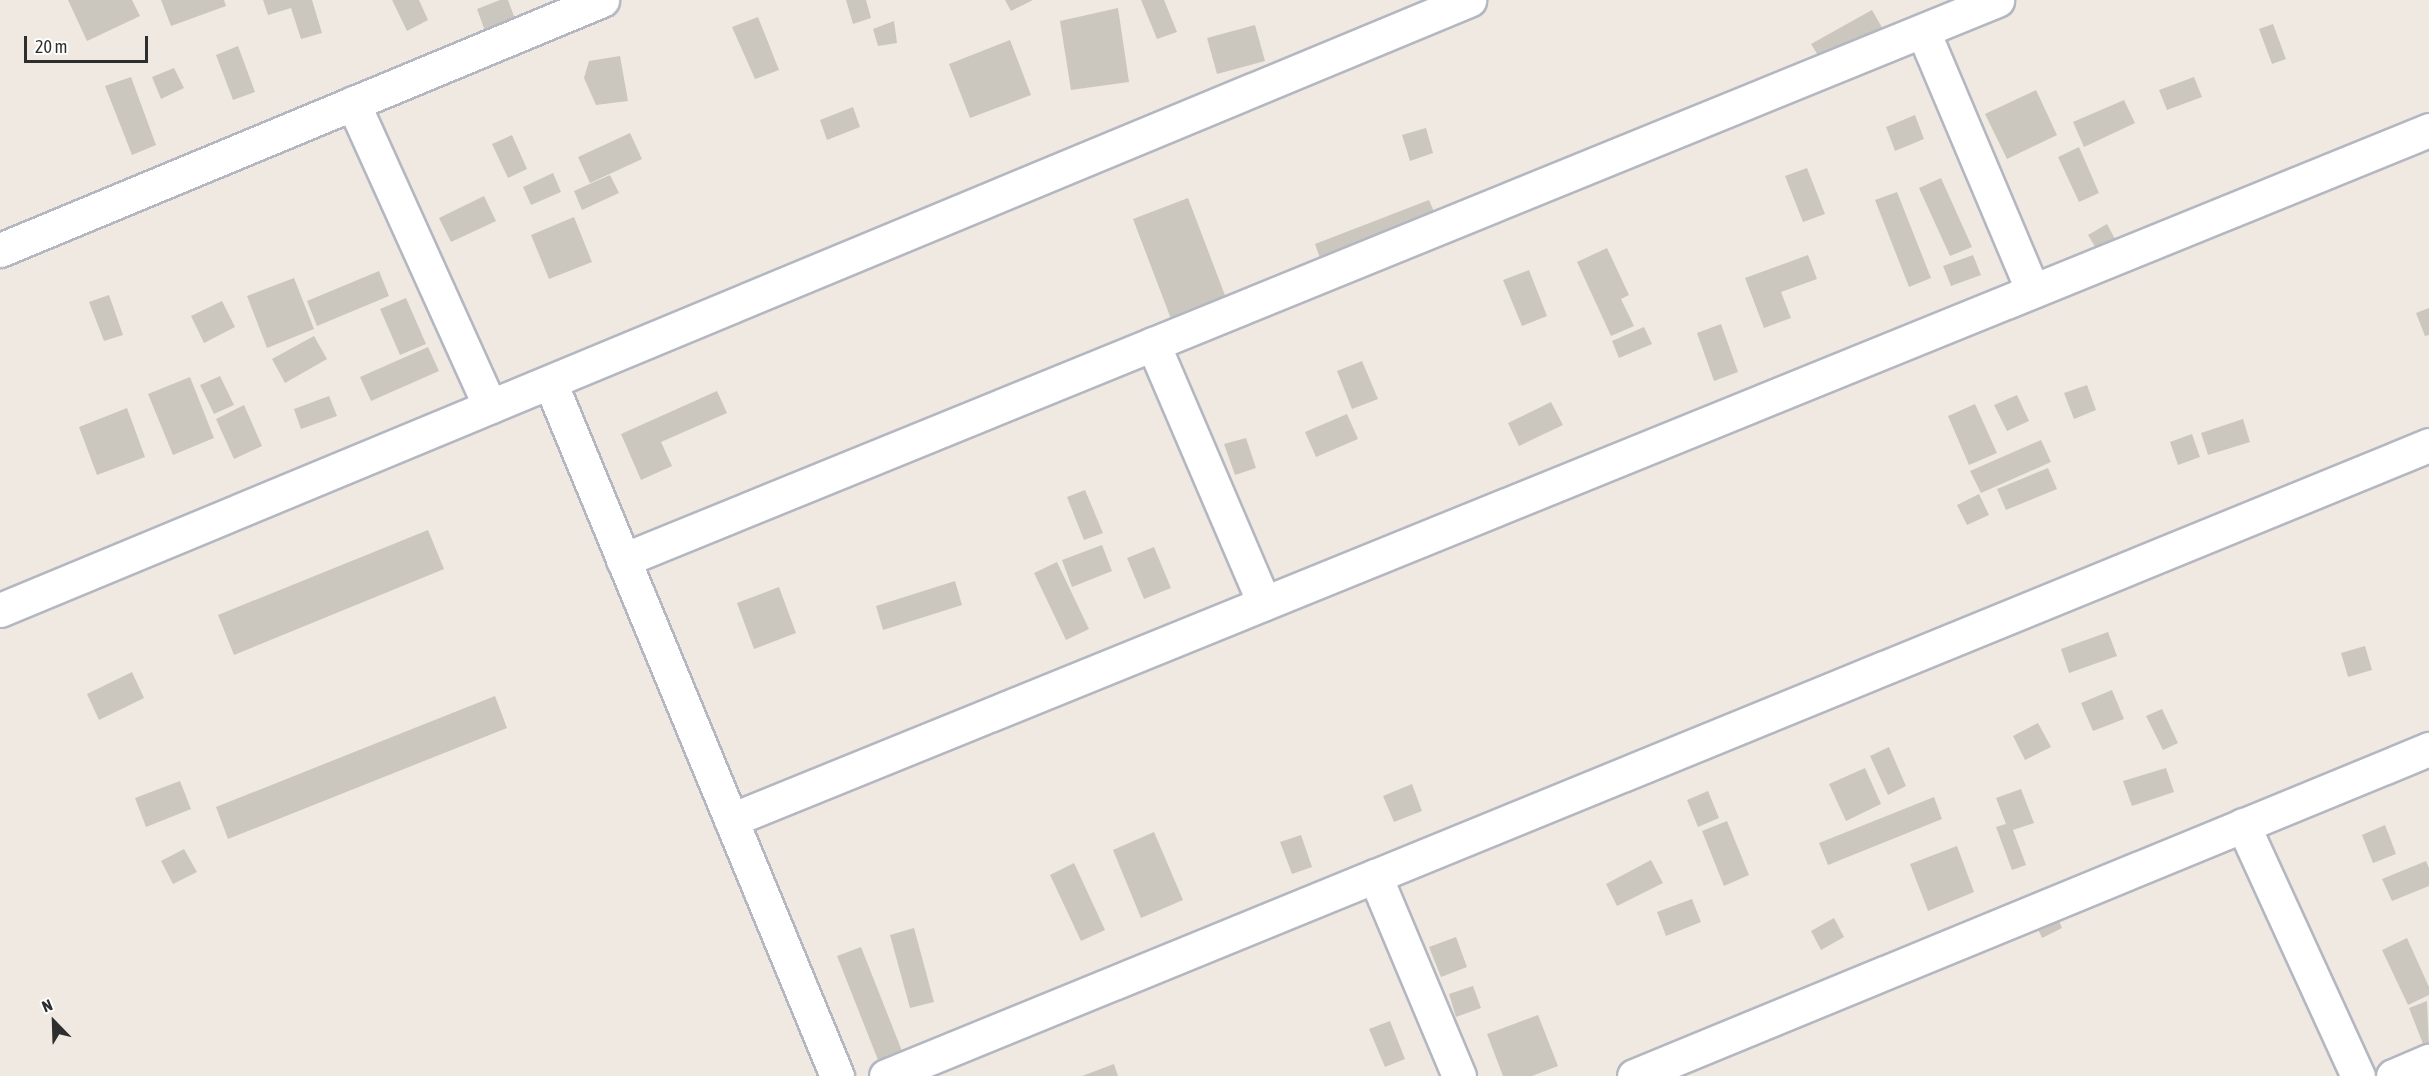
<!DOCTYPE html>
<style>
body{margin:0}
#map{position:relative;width:2429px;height:1076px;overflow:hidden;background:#efe9e1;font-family:"Asap Condensed",sans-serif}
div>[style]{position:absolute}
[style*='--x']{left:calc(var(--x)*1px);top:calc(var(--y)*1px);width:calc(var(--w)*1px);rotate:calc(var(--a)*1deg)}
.building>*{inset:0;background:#cbc7bf}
.roads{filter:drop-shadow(2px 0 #b4b7c1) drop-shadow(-2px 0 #b4b7c1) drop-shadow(0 2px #b4b7c1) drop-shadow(0 -2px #b4b7c1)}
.minor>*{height:33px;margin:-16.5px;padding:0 16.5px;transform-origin:16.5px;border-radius:16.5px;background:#fff}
span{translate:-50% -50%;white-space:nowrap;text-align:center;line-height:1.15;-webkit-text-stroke:4.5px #fff;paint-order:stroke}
.north{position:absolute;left:24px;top:992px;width:60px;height:60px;-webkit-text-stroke:4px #fff;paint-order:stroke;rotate:337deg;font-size:16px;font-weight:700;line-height:24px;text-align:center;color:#2e2e2e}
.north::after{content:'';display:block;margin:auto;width:21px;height:27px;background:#2e2e2e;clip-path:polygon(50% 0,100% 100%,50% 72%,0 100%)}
.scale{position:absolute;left:24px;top:36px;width:124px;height:27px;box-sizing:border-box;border:3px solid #2e2e2e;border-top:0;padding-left:8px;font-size:18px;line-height:21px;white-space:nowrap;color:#2e2e2e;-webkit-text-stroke:4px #fff;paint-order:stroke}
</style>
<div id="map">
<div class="building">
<div style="clip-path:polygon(68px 0,132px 0,140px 16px,87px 41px)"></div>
<div style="clip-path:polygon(161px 0,224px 0,226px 6px,171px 26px)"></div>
<div style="clip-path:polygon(263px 0,312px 0,322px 33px,301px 39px,291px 8px,268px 15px)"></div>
<div style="clip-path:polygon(392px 0,419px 0,428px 20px,407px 31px)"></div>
<div style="clip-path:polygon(500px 0,508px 0,515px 19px,485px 31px,477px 9px)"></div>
<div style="clip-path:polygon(846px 0,866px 0,871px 18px,853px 24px)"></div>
<div style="clip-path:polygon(1005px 0,1033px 0,1011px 11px)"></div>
<div style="clip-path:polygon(1141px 0,1164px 0,1177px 32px,1157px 39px)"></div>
<div style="clip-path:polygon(1118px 8px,1129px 82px,1071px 90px,1060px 21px)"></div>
<div style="clip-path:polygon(1872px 10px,1884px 31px,1824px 65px,1811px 44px)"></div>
<div style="clip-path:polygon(758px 17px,779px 70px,755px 79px,732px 27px)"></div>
<div style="clip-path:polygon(894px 21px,897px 43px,878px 46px,873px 29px)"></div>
<div style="clip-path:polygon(2273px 24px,2286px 59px,2272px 64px,2259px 29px)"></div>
<div style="clip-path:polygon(1255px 25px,1265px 61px,1217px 74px,1207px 38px)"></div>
<div style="clip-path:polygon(1010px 40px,1031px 95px,970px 118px,949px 64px)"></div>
<div style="clip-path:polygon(238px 46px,255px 92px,233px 100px,216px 55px)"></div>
<div style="clip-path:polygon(620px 56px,628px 101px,596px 105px,584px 78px,589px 61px)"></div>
<div style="clip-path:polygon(174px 68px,184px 88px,161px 99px,152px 77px)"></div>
<div style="clip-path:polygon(131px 77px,156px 145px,132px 155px,105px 86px)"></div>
<div style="clip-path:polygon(2194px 77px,2202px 97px,2167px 110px,2159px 90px)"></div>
<div style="clip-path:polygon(2036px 90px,2057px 135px,2007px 159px,1985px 114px)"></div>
<div style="clip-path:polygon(2124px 100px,2135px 123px,2084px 147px,2073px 122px)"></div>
<div style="clip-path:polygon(853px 107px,860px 127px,827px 140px,820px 120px)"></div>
<div style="clip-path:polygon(1915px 115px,1924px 139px,1895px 151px,1886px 127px)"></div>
<div style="clip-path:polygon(1426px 128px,1433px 153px,1410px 161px,1402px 135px)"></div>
<div style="clip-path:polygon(630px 133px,642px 159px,590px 183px,578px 157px)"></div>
<div style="clip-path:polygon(512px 135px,527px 169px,508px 178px,492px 144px)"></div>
<div style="clip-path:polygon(2079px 147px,2099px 193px,2079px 202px,2058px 157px)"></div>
<div style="clip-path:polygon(1807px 168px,1825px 214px,1803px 222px,1785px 176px)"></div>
<div style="clip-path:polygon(553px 173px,561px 192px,531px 205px,523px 187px)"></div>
<div style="clip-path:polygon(610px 175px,619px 193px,582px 210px,574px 191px)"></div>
<div style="clip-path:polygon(1941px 178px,1972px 247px,1950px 256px,1919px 188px)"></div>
<div style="clip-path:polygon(1897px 192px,1931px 278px,1909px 287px,1875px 200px)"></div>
<div style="clip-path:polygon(484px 196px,496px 221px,451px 242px,439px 218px)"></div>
<div style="clip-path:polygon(1188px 198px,1226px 298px,1171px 319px,1133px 219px)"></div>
<div style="clip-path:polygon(1429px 200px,1438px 221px,1322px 264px,1315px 244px)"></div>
<div style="clip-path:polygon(574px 217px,592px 262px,549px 279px,531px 235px)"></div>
<div style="clip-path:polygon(2107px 224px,2121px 250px,2103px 260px,2088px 235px)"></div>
<div style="clip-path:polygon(1607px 248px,1629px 295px,1621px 299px,1634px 326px,1611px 336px,1577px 262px)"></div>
<div style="clip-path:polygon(1808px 255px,1817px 279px,1781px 292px,1791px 318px,1764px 328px,1745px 278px)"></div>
<div style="clip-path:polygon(1973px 255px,1981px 275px,1951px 286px,1943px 266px)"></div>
<div style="clip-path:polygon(1529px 270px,1547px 316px,1522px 326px,1503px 280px)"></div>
<div style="clip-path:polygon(379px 271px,389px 296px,317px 326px,307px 301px)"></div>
<div style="clip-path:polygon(294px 278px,314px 329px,267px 348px,247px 296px)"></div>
<div style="clip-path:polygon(109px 295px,123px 335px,104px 341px,89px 302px)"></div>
<div style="clip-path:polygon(406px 298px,426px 344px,400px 355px,380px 309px)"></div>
<div style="clip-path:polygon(222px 301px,235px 327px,204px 343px,191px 316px)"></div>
<div style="clip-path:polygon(2429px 308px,2429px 335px,2425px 336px,2416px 313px)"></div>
<div style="clip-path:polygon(1721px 324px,1738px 372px,1714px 381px,1697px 333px)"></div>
<div style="clip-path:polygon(1644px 327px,1652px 344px,1619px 358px,1612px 341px)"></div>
<div style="clip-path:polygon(314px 336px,327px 359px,285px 383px,272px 359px)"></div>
<div style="clip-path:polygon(428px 347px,439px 371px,371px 401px,360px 377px)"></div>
<div style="clip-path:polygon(1362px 361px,1378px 399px,1352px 409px,1337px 371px)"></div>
<div style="clip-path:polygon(220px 376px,234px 405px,214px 414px,200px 385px)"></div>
<div style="clip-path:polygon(190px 377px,214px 438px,173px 455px,148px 394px)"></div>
<div style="clip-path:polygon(2087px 385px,2096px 410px,2074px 419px,2064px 393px)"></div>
<div style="clip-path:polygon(717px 391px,727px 413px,661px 442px,672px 466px,641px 480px,621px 434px)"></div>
<div style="clip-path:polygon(2017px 395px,2029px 421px,2007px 431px,1994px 405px)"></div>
<div style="clip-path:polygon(329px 396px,337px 416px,301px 429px,294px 409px)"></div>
<div style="clip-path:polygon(1551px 402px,1563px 425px,1519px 446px,1508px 423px)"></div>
<div style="clip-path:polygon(1975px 404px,1997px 453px,1969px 465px,1948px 416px)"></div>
<div style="clip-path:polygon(244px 405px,262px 446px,234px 459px,216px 419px)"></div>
<div style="clip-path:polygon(127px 408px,145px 457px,97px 475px,79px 427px)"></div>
<div style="clip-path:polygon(1347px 414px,1358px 439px,1316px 457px,1305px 432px)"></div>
<div style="clip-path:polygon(2243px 419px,2250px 442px,2208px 455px,2201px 433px)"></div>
<div style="clip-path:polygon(2192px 434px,2200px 457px,2178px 465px,2170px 442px)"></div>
<div style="clip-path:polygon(1246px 438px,1256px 468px,1235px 475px,1224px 444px)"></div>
<div style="clip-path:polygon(2041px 440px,2051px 462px,1981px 493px,1970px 471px)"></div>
<div style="clip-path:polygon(2048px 468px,2057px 489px,2006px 510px,1997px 489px)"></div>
<div style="clip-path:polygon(1085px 490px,1103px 533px,1084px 540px,1067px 497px)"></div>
<div style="clip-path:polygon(1979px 494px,1989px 515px,1967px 525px,1957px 505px)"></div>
<div style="clip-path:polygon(428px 530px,444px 569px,234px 655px,218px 615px)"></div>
<div style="clip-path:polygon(1102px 545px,1112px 571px,1072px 587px,1062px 560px)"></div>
<div style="clip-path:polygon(1154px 547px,1171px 588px,1144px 599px,1127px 558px)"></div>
<div style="clip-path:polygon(1057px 562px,1089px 629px,1066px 640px,1034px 573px)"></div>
<div style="clip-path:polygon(955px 581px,962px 605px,883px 630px,876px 606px)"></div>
<div style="clip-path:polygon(779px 587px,796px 633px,754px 649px,737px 603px)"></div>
<div style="clip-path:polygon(2108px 632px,2117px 656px,2069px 673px,2061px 649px)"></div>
<div style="clip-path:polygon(2365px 646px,2372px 670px,2348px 677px,2341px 653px)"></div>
<div style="clip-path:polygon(132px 672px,144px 698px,99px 720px,87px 694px)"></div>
<div style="clip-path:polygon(2112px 690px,2124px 719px,2093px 731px,2081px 703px)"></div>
<div style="clip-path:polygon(495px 696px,507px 728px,228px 839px,216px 807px)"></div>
<div style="clip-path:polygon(2162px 709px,2178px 743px,2163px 750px,2146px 716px)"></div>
<div style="clip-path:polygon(2038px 723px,2051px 747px,2025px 760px,2013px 736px)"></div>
<div style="clip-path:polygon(1889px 747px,1906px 786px,1888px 795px,1870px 756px)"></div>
<div style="clip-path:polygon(1865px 768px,1881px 804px,1846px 821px,1829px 784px)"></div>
<div style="clip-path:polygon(2166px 768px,2174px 792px,2132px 806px,2123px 781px)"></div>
<div style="clip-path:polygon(180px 781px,191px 809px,146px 827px,135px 798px)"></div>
<div style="clip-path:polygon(1412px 784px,1422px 811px,1394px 822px,1383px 796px)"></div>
<div style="clip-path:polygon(2021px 789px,2034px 823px,2013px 830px,2026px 865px,2012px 870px,1996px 827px,2006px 824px,1996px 798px)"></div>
<div style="clip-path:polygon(1708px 791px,1719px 818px,1698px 827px,1687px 800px)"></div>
<div style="clip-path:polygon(1934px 797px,1942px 819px,1828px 865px,1819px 843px)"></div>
<div style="clip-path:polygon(1727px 821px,1749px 875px,1724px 886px,1702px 831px)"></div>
<div style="clip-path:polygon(2385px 825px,2396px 854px,2373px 863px,2362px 835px)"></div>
<div style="clip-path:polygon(1154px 832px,1183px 900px,1141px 918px,1113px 850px)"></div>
<div style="clip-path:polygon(1301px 835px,1312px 867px,1292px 874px,1280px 842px)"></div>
<div style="clip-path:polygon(1957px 846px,1974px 892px,1928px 911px,1910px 864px)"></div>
<div style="clip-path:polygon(184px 849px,197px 872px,173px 884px,161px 861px)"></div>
<div style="clip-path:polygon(1651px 860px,1663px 883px,1617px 906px,1606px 884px)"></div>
<div style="clip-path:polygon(2426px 861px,2429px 868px,2429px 886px,2392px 901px,2382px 879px)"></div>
<div style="clip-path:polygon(1074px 863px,1105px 930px,1081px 941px,1050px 875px)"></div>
<div style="clip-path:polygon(1692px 899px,1701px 922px,1666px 936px,1657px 912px)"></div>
<div style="clip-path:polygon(2051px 902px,2062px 928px,2042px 938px,2030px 912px)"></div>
<div style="clip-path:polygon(1834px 918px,1844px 937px,1821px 950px,1811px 931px)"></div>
<div style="clip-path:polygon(914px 928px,934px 1002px,910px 1008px,890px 935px)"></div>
<div style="clip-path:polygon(1456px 937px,1467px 967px,1441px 977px,1429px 947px)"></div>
<div style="clip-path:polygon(2407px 938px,2429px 987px,2429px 995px,2408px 1005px,2382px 950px)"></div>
<div style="clip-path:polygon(861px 947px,902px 1051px,878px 1060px,837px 956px)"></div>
<div style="clip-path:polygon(1473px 986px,1481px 1008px,1456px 1017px,1449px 994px)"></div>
<div style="clip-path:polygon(2427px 1001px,2429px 1048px,2425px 1049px,2409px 1008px)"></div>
<div style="clip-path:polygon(1538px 1015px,1558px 1066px,1532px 1076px,1503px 1076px,1487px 1034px)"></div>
<div style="clip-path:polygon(1390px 1021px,1405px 1059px,1385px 1067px,1369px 1029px)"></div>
<div style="clip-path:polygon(1114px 1064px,1118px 1076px,1082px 1076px)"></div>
</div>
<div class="roads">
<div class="minor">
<div style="--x:1923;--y:31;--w:282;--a:67.1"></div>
<div style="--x:353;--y:103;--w:333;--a:65.7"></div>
<div style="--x:0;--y:250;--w:652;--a:-22.55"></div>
<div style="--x:1153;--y:344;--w:282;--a:66.8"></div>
<div style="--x:550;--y:382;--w:751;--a:67.53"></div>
<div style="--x:623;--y:560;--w:1484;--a:-22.17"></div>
<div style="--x:0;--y:610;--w:1591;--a:-22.55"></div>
<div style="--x:731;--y:820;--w:1833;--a:-22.11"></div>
<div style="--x:2243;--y:825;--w:276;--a:65.4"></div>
<div style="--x:1375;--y:876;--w:217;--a:67.2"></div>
<div style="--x:886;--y:1076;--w:1667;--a:-22.24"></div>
<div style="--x:1634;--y:1076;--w:860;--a:-22.36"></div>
<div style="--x:2393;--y:1076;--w:39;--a:-23"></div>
</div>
</div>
<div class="north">N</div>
<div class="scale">20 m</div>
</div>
